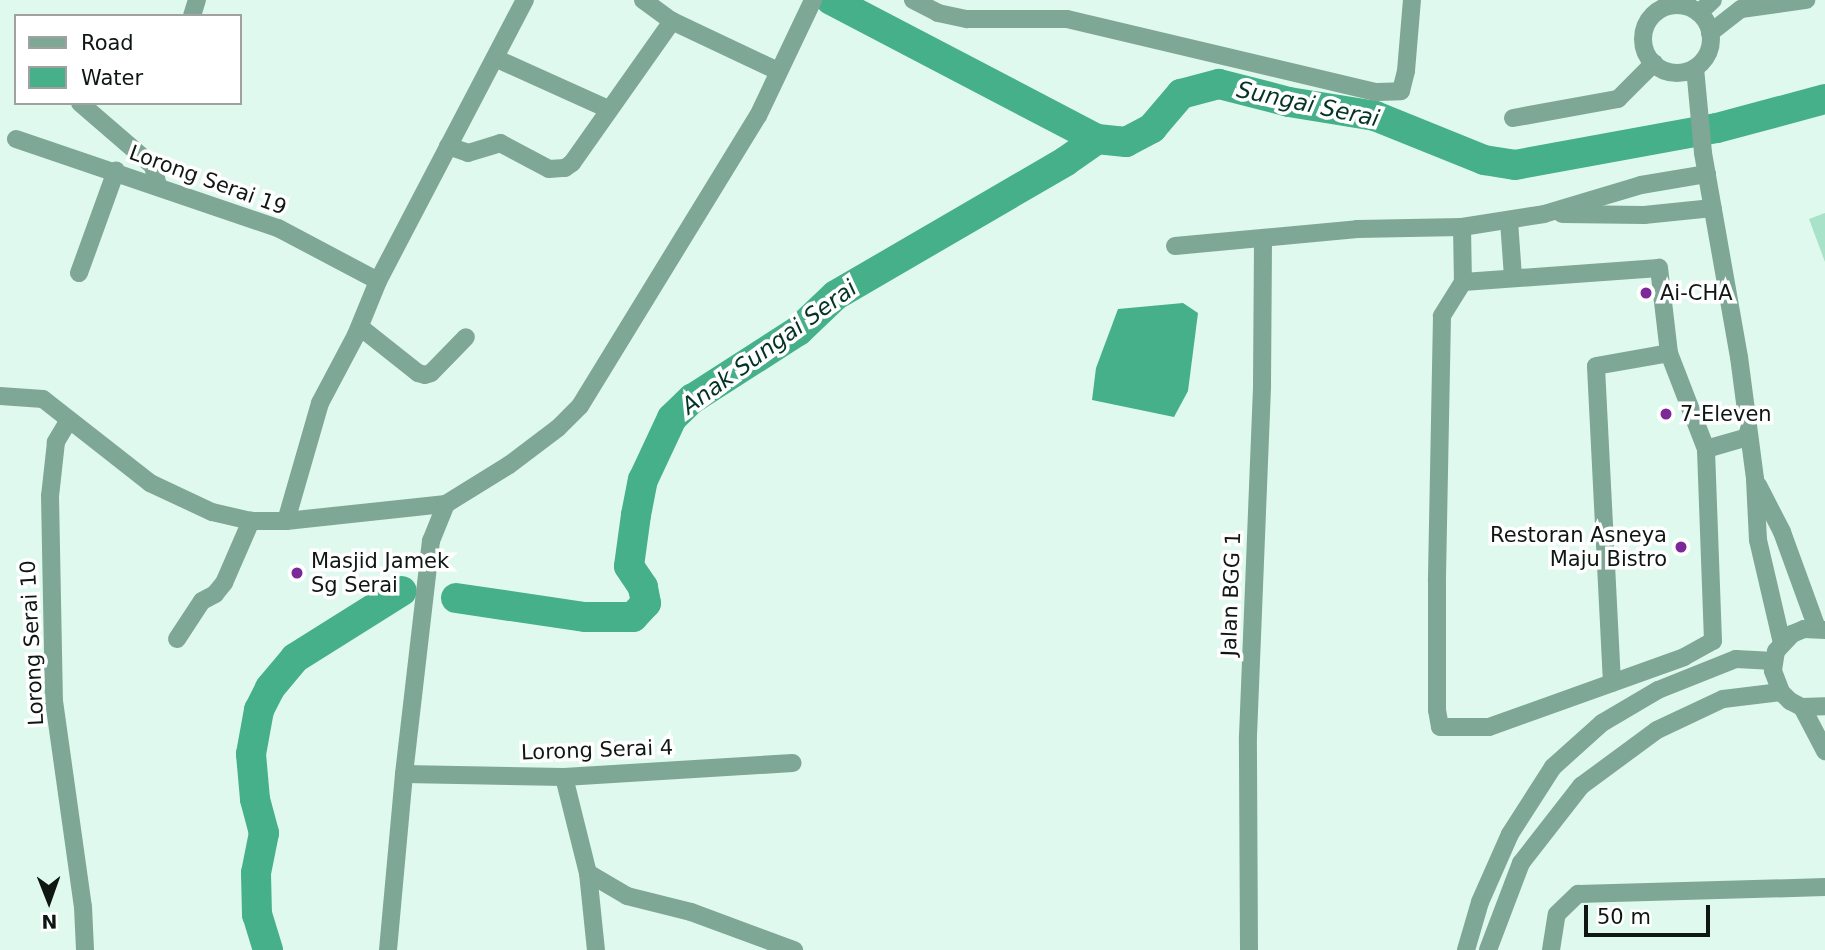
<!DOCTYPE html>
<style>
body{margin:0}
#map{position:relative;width:1825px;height:950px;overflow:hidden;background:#e0f9ee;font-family:"DejaVu Sans",sans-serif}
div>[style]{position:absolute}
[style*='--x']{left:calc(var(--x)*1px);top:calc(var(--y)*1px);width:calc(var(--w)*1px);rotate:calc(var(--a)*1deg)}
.green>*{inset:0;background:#a8e2c8}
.water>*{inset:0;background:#45b08a}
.river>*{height:30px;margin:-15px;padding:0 15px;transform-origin:15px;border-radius:15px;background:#45b08a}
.minor>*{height:18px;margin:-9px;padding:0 9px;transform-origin:9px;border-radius:9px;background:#7fa795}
.minor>.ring{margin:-9px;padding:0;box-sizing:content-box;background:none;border:18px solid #7fa795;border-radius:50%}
.dots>*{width:19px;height:19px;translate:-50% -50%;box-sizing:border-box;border:4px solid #fff;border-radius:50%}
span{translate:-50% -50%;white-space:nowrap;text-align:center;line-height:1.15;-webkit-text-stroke:7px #fff;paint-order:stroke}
.street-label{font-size:21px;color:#0e1713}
.poi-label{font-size:21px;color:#0e1713}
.left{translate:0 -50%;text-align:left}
.right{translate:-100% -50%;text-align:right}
.water-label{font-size:23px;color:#033425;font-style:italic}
.legend{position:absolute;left:14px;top:14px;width:228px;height:91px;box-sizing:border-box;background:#fff;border:2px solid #9fa2a1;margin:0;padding:9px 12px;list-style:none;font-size:21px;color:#0e1713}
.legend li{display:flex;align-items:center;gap:14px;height:35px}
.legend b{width:35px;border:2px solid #9fa2a1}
.north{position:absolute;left:14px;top:866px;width:70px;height:70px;-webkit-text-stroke:5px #fff;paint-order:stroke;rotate:179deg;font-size:19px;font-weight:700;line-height:28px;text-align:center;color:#0e1713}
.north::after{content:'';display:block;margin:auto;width:24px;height:32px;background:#0e1713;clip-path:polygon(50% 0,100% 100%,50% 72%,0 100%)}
.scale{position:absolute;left:1584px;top:905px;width:126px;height:32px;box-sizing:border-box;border:4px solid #0e1713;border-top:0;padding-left:9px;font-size:21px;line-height:24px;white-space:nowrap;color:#0e1713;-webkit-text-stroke:5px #fff;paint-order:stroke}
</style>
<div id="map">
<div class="green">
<div style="clip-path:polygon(1825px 213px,1825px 262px,1809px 219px)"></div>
</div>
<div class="water">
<div style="clip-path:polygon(1183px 303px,1198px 313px,1188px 391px,1174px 417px,1092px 400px,1096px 368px,1118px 309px)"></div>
</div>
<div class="river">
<div style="--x:831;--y:0;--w:300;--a:27.6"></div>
<div style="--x:1097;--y:139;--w:29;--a:6"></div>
<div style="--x:1126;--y:142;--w:30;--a:-28"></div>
<div style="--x:1152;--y:128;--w:45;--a:-49.5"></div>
<div style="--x:1181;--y:94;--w:39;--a:-15"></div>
<div style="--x:1219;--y:84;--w:72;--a:14.4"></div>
<div style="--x:1289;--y:102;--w:87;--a:9.2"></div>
<div style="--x:1375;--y:116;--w:118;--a:22"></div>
<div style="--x:1484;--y:160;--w:31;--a:9"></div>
<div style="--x:1515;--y:165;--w:205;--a:-10.4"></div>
<div style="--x:1717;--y:128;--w:112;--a:-15"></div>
<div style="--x:456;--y:598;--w:130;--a:8.4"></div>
<div style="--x:585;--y:617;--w:48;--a:0"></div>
<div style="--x:633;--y:617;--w:19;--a:-47"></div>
<div style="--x:646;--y:603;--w:16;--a:-101"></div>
<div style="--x:643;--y:587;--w:25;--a:-124"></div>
<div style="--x:629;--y:566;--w:51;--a:-82.2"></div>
<div style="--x:636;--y:515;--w:36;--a:-79"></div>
<div style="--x:643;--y:480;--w:68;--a:-64.9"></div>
<div style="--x:672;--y:418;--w:28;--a:-44"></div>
<div style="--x:692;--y:399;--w:126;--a:-32.7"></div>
<div style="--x:798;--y:331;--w:52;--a:-43.5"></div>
<div style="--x:836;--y:295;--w:266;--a:-30.2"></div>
<div style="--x:1066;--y:161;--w:38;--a:-35"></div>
<div style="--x:268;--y:950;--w:37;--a:-107"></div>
<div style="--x:257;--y:915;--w:42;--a:-91.4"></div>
<div style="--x:256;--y:873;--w:41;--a:-78.7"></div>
<div style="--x:264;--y:833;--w:35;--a:-105"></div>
<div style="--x:255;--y:799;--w:45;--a:-95.1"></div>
<div style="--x:251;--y:754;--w:45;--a:-79.7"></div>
<div style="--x:259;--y:710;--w:25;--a:-63"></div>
<div style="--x:270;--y:688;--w:39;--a:-50"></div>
<div style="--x:295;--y:658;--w:126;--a:-32.1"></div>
</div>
<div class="minor">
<div style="--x:643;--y:0;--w:36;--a:36"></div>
<div style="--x:672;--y:21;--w:117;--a:25.3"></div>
<div style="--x:913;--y:0;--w:28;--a:27"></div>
<div style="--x:938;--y:13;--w:30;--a:12"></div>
<div style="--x:967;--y:19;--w:100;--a:0"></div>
<div style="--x:1067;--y:19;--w:318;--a:13.3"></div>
<div style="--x:1377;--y:92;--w:24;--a:-2"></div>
<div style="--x:1401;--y:91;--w:21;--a:-76"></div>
<div style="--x:1406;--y:71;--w:71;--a:-85.2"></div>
<div class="ring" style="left:1643px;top:5px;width:50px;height:50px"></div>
<div style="--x:1699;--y:13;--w:19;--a:-43"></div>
<div style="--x:192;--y:16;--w:17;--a:-73"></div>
<div style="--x:1710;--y:33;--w:39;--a:-38"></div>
<div style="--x:1741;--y:9;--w:66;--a:-7.9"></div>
<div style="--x:495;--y:58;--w:124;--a:24.3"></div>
<div style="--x:1695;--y:68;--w:85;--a:84.6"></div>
<div style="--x:1703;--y:153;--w:207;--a:80"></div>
<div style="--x:1739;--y:357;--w:123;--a:82.5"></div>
<div style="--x:1755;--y:479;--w:61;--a:87.2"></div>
<div style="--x:1758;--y:540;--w:106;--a:76.9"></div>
<div style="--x:80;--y:103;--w:96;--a:40.8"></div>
<div style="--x:153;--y:166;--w:21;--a:76"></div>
<div style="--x:1513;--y:118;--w:107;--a:-10.3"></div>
<div style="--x:1618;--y:99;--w:51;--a:-45"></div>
<div style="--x:16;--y:139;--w:277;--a:18.8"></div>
<div style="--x:278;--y:228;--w:113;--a:27.9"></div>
<div style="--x:448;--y:146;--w:21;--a:19"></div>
<div style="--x:468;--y:153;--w:34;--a:-17"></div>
<div style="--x:500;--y:143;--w:55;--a:28"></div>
<div style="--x:549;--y:169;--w:16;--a:-4"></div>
<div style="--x:565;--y:168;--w:9;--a:-36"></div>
<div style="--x:572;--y:163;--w:174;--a:-54.8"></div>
<div style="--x:1562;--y:214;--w:82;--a:0.7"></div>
<div style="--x:1644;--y:215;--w:69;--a:-5.8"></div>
<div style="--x:1509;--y:221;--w:56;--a:85.9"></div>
<div style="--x:1462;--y:227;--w:55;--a:89"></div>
<div style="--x:1463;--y:282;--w:40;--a:122"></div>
<div style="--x:1442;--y:316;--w:266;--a:91.1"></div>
<div style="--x:1437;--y:582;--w:128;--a:90"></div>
<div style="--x:1437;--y:710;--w:17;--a:80"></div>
<div style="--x:1440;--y:727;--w:49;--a:0"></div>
<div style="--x:1489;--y:727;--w:207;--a:-19.7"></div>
<div style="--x:1684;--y:657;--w:33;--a:-29"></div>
<div style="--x:1713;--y:641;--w:192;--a:-92.1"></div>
<div style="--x:1706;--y:449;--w:103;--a:-111.1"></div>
<div style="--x:1669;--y:353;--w:86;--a:-96.7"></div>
<div style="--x:1659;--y:268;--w:196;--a:175.9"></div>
<div style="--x:1175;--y:246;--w:183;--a:-5.3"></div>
<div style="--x:1357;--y:229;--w:105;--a:-1.1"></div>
<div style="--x:1462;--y:227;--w:83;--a:-9"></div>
<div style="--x:1544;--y:214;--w:101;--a:-16.6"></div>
<div style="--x:1641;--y:185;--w:67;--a:-9.5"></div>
<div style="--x:79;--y:273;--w:109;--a:-70.1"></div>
<div style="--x:360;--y:327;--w:74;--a:38.4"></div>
<div style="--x:418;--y:373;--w:7;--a:16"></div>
<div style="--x:425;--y:375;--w:6;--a:-18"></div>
<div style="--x:431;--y:373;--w:50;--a:-45.8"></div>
<div style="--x:0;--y:396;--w:43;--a:4"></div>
<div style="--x:43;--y:399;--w:136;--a:38.1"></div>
<div style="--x:150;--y:483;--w:68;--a:25.1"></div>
<div style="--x:212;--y:512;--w:40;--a:13"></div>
<div style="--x:251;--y:521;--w:35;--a:0"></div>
<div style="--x:286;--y:521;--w:161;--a:-6.1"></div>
<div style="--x:69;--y:420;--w:26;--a:121"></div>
<div style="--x:56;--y:442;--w:54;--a:96.3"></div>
<div style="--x:50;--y:496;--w:205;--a:88.9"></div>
<div style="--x:54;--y:701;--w:208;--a:82"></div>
<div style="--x:83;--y:907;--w:43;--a:87.3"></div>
<div style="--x:1706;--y:449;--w:44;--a:-15.9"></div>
<div style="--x:1758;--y:485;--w:53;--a:62.9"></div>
<div style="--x:1782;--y:532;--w:102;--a:70"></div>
<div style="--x:286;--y:521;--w:123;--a:-73.9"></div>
<div style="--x:320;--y:403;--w:77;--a:-62.1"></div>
<div style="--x:356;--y:335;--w:58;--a:-67.8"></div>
<div style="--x:378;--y:281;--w:317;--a:-62.4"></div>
<div style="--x:1825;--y:630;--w:21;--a:-177"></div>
<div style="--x:1804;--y:629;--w:13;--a:157"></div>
<div style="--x:1792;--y:634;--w:23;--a:133"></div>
<div style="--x:1776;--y:651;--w:20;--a:99"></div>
<div style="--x:1773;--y:671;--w:22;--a:69"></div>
<div style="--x:1781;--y:692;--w:13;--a:45"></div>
<div style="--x:1790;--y:701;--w:13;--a:27"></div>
<div style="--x:1802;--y:707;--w:23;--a:-2"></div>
<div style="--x:177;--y:639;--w:45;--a:-56.7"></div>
<div style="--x:202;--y:601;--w:15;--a:-28"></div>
<div style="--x:215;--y:594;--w:14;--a:-51"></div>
<div style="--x:224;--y:583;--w:68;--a:-66.5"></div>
<div style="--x:1612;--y:683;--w:317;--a:-92.9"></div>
<div style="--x:1596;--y:366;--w:74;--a:-10.1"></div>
<div style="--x:1802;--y:707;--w:50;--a:62.4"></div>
<div style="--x:404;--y:774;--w:160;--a:1.1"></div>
<div style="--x:564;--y:777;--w:229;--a:-3.5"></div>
<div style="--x:564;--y:777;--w:99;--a:76"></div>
<div style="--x:588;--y:873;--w:77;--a:84.1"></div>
<div style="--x:588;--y:873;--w:45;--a:30.5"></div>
<div style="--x:627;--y:896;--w:66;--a:14"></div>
<div style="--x:691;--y:912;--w:110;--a:20.3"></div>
<div style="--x:388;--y:950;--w:177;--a:-84.8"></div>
<div style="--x:404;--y:774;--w:235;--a:-83.4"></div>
<div style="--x:431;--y:541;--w:40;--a:-68"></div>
<div style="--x:446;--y:504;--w:74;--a:-31.8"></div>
<div style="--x:509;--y:465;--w:61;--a:-37.1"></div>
<div style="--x:558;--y:428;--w:31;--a:-45"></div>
<div style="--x:580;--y:406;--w:340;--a:-58.5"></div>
<div style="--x:758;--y:116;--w:128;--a:-64.6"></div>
<div style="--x:1249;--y:950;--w:214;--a:-90.3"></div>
<div style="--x:1248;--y:736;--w:351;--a:-87.7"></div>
<div style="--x:1262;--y:385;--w:145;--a:-89.6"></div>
<div style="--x:1466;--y:950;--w:50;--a:-73.7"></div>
<div style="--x:1480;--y:902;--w:74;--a:-66.2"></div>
<div style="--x:1510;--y:834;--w:80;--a:-57.3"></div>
<div style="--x:1553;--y:767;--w:66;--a:-41.9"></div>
<div style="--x:1602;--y:723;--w:65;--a:-30.5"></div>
<div style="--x:1658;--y:690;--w:84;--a:-21.7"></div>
<div style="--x:1736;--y:659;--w:38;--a:3"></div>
<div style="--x:1488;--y:950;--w:93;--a:-69.2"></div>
<div style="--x:1521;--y:863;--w:98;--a:-52.1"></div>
<div style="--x:1581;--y:786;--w:94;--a:-36.4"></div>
<div style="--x:1657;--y:730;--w:73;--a:-25.2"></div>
<div style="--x:1723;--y:699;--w:58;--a:-6.9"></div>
<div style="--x:1551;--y:950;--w:36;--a:-81"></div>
<div style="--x:1557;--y:914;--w:29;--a:-44"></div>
<div style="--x:1578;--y:894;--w:247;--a:-1.6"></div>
</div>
<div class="dots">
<div style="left:1646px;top:293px;background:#7c2898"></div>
<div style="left:1666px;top:414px;background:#7c2898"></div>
<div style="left:1681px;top:547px;background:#7c2898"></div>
<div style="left:297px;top:573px;background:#7c2898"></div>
</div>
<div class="street-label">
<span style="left:208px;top:180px;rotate:20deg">Lorong Serai 19</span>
<span style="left:1231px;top:594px;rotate:-88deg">Jalan BGG 1</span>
<span style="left:32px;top:643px;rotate:-93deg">Lorong Serai 10</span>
<span style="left:597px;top:750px;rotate:-2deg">Lorong Serai 4</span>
</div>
<div class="poi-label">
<span class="left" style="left:1660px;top:293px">Ai-CHA</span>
<span class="left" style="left:1680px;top:414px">7-Eleven</span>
<span class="right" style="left:1667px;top:547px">Restoran Asneya<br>Maju Bistro</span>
<span class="left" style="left:311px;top:573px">Masjid Jamek<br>Sg Serai</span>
</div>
<div class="water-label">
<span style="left:1308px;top:104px;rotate:12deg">Sungai Serai</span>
<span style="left:769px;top:347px;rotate:-36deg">Anak Sungai Serai</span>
</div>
<ul class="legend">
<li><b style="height:9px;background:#7fa795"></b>Road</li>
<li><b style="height:19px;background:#45b08a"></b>Water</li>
</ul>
<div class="north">N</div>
<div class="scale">50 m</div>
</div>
